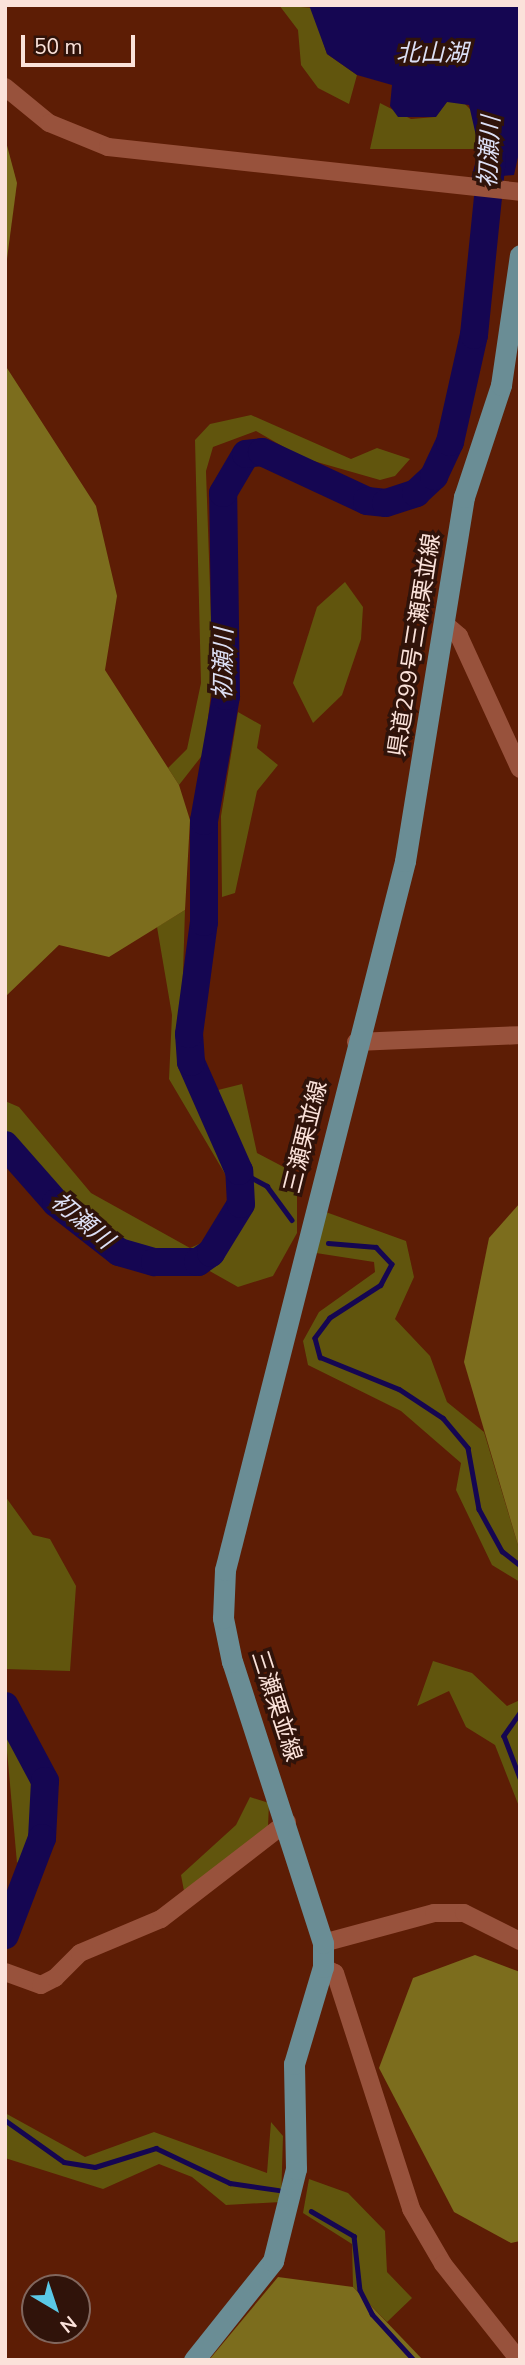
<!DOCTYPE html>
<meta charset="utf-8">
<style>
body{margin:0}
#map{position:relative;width:525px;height:2365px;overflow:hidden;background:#5d1d05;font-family:"Nunito Sans","Noto Sans JP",sans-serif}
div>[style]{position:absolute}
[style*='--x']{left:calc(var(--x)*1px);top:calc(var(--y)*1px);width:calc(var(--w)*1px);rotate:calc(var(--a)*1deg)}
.green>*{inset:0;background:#61550d}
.forest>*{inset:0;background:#7c6d1d}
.water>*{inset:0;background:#150652}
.stream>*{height:4.5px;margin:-2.25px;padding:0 2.25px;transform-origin:2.25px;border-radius:2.25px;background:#150652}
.river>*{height:28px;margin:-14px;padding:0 14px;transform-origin:14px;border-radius:14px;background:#150652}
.minor>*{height:18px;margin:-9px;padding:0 9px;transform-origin:9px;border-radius:9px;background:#98523c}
.major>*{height:21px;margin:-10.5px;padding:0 10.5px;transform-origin:10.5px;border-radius:10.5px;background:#6a8d95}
span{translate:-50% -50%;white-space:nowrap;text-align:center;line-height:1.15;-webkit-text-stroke:7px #30130a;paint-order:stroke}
.street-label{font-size:23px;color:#fbe2da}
.water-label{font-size:24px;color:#dcdff5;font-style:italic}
.frame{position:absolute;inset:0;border:7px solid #fbe2da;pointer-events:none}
.north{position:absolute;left:21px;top:2274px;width:70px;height:70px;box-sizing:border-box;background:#30130a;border:2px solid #81665d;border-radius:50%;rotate:141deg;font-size:19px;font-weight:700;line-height:28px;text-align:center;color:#fbe2da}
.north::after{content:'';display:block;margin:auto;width:24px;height:32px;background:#5ac8e6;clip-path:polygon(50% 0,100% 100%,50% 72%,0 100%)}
.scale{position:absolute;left:21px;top:35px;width:114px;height:32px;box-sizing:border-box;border:4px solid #fbe2da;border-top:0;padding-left:9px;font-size:21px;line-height:24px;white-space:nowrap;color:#fbe2da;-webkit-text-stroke:5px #30130a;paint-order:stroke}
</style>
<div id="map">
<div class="green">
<div style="clip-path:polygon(279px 5px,312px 8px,327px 54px,357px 75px,349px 104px,318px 88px,301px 65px,298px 30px)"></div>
<div style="clip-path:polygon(461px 100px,474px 113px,479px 149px,370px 149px,380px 103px,411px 119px,435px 117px,447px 102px)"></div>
<div style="clip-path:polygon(251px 415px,351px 459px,377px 448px,410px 459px,395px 476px,380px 480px,303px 458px,256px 431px,213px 447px,206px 471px,213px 675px,204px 753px,179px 785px,168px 768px,187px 749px,201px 683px,195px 440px,210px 424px)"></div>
<div style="clip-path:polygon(345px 582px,363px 607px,361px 639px,342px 695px,313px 723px,293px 683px,317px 607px)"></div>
<div style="clip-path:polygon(238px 712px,261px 725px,257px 748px,278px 765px,257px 791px,235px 893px,222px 897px,221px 816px)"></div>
<div style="clip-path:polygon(185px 910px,180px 1069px,198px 1095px,242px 1084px,257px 1153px,297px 1174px,297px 1233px,273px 1276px,238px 1287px,199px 1265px,104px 1248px,5px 1153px,5px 1101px,19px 1107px,91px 1193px,190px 1248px,208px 1240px,227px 1211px,228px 1179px,169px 1079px,172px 1015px,157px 927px)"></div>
<div style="clip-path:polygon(323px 1211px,406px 1241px,414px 1277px,395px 1319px,430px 1356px,447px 1402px,484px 1432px,520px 1552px,520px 1582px,492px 1565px,456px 1490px,461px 1463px,401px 1411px,308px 1365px,303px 1341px,319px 1312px,375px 1272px,374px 1262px,316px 1253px)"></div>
<div style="clip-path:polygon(5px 1496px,33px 1535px,50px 1539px,76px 1586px,70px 1671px,5px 1669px)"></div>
<div style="clip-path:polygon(433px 1661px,472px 1673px,507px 1706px,520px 1700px,520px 1809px,495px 1745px,466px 1727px,449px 1691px,417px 1706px)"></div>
<div style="clip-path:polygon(5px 1728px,38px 1783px,35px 1837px,17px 1863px)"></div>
<div style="clip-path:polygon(250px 1797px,269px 1803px,268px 1827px,184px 1891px,181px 1875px,236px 1825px)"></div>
<div style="clip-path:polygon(5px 2113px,85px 2157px,154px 2132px,267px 2173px,271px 2122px,283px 2136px,281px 2202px,226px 2205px,192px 2177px,159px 2164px,103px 2189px,5px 2158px)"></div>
<div style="clip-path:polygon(309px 2179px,348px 2193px,385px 2231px,387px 2272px,412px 2298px,387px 2322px,353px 2287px,352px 2244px,303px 2213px)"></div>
</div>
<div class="forest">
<div style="clip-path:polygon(5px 138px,17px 183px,5px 274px)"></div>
<div style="clip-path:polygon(5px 365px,96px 506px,117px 596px,105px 670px,179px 785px,190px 820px,185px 910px,109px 957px,59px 945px,5px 997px)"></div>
<div style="clip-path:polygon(520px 1203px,520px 1552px,464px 1362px,489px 1238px)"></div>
<div style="clip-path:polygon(475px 1955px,520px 1972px,520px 2241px,511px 2243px,454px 2212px,379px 2068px,413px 1978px)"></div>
<div style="clip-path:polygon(278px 2277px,353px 2287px,423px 2360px,209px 2360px)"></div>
</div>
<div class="water">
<div style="clip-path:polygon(309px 5px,520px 5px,520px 148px,514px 175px,471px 179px,479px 149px,469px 105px,447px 102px,436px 117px,398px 117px,390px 106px,392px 85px,357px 75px,327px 54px)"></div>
</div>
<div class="stream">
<div style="--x:239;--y:1171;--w:32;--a:28"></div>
<div style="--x:267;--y:1186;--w:42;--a:53.7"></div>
<div style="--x:328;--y:1243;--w:48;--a:4.8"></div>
<div style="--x:376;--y:1247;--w:23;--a:47"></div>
<div style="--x:392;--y:1264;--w:24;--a:118"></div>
<div style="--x:381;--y:1285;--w:61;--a:147.1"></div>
<div style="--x:330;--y:1318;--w:25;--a:127"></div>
<div style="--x:315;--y:1338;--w:20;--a:75"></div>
<div style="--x:320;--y:1357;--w:85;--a:22.1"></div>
<div style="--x:399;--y:1389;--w:53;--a:33.4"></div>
<div style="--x:443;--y:1418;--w:39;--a:50"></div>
<div style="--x:468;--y:1448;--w:62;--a:79.8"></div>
<div style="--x:479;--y:1509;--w:48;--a:61.3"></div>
<div style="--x:502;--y:1551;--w:23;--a:38"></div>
<div style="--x:520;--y:1713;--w:28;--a:125"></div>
<div style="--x:504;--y:1736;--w:45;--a:69.1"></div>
<div style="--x:5;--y:2120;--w:72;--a:35.4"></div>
<div style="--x:64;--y:2162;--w:31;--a:9"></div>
<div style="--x:95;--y:2167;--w:64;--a:-17.3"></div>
<div style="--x:156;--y:2148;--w:82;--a:25.3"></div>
<div style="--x:230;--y:2183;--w:49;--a:8.3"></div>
<div style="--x:311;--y:2211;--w:50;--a:30.2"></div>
<div style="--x:354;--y:2236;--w:54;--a:83.7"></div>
<div style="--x:360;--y:2290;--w:27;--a:63"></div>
<div style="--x:372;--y:2314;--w:62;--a:47.6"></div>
</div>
<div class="river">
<div style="--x:5;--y:1145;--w:77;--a:48.7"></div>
<div style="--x:56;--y:1203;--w:80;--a:37.9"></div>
<div style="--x:119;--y:1252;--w:37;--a:16"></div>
<div style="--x:155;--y:1262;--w:43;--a:0"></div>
<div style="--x:198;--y:1262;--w:16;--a:-35"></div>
<div style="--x:211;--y:1253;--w:57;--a:-58.5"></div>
<div style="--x:241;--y:1204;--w:33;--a:-93"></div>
<div style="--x:239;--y:1171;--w:119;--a:-113.8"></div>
<div style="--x:191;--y:1062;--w:28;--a:-94"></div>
<div style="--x:189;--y:1034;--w:113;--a:-82.4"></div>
<div style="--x:204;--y:922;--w:101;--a:-90"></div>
<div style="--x:204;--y:821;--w:127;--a:-80"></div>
<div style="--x:226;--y:696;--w:203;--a:-90.8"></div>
<div style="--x:223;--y:493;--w:45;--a:-59.5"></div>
<div style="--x:246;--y:454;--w:16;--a:-7"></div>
<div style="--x:262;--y:452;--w:116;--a:25"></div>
<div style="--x:367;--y:501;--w:19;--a:6"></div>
<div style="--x:386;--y:503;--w:32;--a:-18"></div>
<div style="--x:416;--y:493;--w:25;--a:-43"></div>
<div style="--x:434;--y:476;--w:38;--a:-65"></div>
<div style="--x:450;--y:442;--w:110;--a:-77.4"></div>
<div style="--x:474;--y:335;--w:177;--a:-84.2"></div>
<div style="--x:5;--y:1706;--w:85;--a:61.9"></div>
<div style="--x:45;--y:1781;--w:57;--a:93"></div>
<div style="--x:42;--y:1838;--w:104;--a:110.9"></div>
</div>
<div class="minor">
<div style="--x:5;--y:87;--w:57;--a:39.3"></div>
<div style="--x:49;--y:123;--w:64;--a:22.1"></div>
<div style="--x:108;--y:147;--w:414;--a:6.2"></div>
<div style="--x:444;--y:623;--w:20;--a:41"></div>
<div style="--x:459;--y:636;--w:146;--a:65.4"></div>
<div style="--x:356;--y:1042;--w:164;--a:-2.4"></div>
<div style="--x:323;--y:1943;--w:115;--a:-15.1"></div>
<div style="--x:434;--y:1913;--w:30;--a:0"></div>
<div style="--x:464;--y:1913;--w:63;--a:26.6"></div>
<div style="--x:323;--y:1967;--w:13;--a:27"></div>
<div style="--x:335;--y:1973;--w:248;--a:72.1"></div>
<div style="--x:411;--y:2209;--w:64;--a:59.8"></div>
<div style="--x:443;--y:2264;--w:122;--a:51.6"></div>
<div style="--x:5;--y:1972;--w:38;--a:20"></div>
<div style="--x:41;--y:1985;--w:16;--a:-27"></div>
<div style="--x:55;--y:1978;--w:35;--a:-45"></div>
<div style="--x:80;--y:1953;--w:88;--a:-22.8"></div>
<div style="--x:161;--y:1919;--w:159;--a:-37.6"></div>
</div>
<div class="major">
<div style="--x:194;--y:2360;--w:127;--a:-51.4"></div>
<div style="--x:273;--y:2261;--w:95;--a:-76"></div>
<div style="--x:296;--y:2169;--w:105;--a:-91.1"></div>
<div style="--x:294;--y:2064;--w:101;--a:-73.4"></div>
<div style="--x:323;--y:1967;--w:24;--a:-90"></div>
<div style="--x:323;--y:1943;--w:295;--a:-107.9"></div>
<div style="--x:232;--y:1662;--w:45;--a:-101.6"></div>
<div style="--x:223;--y:1618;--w:48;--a:-87.6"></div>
<div style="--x:225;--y:1570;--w:731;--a:-75.75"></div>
<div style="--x:405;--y:861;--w:369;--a:-80.8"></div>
<div style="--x:464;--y:497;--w:118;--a:-71.7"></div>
<div style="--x:501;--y:385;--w:131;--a:-81.7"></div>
</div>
<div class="street-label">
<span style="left:415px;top:645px;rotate:-81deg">県道299号三瀬栗並線</span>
<span style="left:306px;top:1137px;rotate:-76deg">三瀬栗並線</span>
<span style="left:276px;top:1706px;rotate:72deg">三瀬栗並線</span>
</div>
<div class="water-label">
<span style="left:432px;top:54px">北山湖</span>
<span style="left:490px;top:152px;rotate:-87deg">初瀬川</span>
<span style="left:224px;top:664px;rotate:-89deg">初瀬川</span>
<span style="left:82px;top:1221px;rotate:40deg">初瀬川</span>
</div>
<div class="frame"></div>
<div class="north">N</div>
<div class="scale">50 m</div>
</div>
